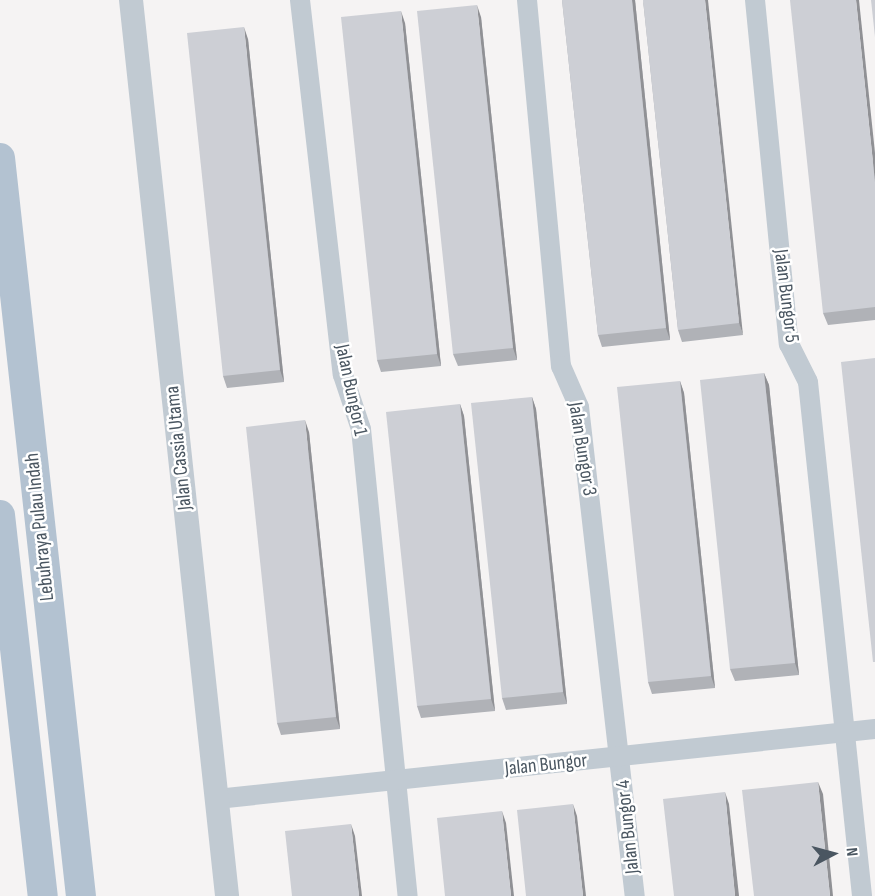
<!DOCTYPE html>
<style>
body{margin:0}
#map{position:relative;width:875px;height:896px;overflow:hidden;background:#f5f3f3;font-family:"Sofia Sans Condensed",sans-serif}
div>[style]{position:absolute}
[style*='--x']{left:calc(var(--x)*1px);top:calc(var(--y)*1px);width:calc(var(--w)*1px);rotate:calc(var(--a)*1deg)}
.minor>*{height:20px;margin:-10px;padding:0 10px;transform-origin:10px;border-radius:10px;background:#c1cad2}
.tertiary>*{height:24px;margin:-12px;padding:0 12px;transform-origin:12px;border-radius:12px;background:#c1cad2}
.primary>*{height:30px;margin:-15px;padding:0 15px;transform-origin:15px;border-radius:15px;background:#b3c2d1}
.wall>*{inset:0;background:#b0b2b7}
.shaded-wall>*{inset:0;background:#909195}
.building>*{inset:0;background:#cdcfd5}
span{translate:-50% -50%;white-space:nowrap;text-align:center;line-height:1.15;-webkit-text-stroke:5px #fff;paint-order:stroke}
.street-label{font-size:20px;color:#4a5661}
.north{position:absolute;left:803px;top:824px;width:60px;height:60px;-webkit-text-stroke:4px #fff;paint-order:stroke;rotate:84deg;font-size:16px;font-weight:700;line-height:24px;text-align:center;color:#4a5661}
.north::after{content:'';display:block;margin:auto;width:21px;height:27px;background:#4a5661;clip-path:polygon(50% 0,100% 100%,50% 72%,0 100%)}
</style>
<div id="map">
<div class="minor">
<div style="--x:300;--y:0;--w:377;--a:83.5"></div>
<div style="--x:343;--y:375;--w:57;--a:71.6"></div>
<div style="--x:361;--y:429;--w:469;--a:84.3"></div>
<div style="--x:527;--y:0;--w:368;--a:84.7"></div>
<div style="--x:561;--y:366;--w:45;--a:66.3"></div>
<div style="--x:579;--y:407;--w:492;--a:83.5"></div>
<div style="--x:755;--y:0;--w:346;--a:84.4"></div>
<div style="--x:789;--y:344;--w:42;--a:63.4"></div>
<div style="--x:808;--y:382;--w:517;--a:84"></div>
<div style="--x:217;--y:799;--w:662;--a:-6.07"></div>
</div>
<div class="tertiary">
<div style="--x:131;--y:0;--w:901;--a:83.88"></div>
</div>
<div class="primary">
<div style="--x:0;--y:158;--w:742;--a:83.74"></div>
<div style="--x:0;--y:515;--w:383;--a:83.6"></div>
</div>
<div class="wall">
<div style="clip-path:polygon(562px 0,635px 0,670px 340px,602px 347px,598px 335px)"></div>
<div style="clip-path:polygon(643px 0,743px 335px,682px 342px,678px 330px)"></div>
<div style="clip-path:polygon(481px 17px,517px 360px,458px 366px,453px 354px)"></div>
<div style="clip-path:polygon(405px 23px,441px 366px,381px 372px,377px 360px)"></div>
<div style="clip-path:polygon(248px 39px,284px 382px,227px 388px,223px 376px)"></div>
<div style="clip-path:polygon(875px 153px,875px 320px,828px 325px,823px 313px)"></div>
<div style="clip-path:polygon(764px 373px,769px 385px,799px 675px,735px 681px,730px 669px)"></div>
<div style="clip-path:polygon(680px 381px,684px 393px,715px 688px,652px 694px,648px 682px)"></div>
<div style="clip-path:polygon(532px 397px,536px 409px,567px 704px,506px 710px,502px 698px)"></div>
<div style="clip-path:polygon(460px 404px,464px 416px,495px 711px,421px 718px,417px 706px)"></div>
<div style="clip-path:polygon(309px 432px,340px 729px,281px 735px,277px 723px)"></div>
</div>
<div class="shaded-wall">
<div style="clip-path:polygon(632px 0,635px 0,670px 340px,666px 328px)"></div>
<div style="clip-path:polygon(705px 0,708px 0,743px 335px,739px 323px)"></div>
<div style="clip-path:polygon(856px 0,859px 0,875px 153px,875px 182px)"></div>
<div style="clip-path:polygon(477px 5px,481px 17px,517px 360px,513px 348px)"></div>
<div style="clip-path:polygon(401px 11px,405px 23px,441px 366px,437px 354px)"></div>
<div style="clip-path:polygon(244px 27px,248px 39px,284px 382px,280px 370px)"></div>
<div style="clip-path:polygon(764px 373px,769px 385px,799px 675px,795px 663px)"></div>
<div style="clip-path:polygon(680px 381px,684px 393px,715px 688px,711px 676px)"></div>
<div style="clip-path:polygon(532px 397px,536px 409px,567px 704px,563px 692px)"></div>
<div style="clip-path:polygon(460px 404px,464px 416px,495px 711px,491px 699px)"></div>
<div style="clip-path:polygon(305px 420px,309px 432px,340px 729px,336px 717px)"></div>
<div style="clip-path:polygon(818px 782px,823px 794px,833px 896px,830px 896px)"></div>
<div style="clip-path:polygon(725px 792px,729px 804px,739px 896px,735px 896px)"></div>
<div style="clip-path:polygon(573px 804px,577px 816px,586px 896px,583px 896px)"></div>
<div style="clip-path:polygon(502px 811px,506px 823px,514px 896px,511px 896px)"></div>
<div style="clip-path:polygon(351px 824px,355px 836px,362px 896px,359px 896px)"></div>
</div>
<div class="building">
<div style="clip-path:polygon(562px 0,632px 0,666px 328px,598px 335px)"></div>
<div style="clip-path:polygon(643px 0,705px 0,739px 323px,678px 330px)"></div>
<div style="clip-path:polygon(790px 0,856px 0,875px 182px,875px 307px,823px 313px)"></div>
<div style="clip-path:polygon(871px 0,875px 0,875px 37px)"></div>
<div style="clip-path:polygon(477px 5px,513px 348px,453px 354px,417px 11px)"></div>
<div style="clip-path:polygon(401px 11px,437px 354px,377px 360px,341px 17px)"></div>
<div style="clip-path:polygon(244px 27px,280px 370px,223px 376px,187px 33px)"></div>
<div style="clip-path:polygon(875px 358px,875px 662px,873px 662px,841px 362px)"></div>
<div style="clip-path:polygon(764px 373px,795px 663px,730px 669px,700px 380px)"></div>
<div style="clip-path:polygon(680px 381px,711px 676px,648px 682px,617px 387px)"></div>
<div style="clip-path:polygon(532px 397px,563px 692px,502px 698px,471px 403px)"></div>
<div style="clip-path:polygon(460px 404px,491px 699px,417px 706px,386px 412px)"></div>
<div style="clip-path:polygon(305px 420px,336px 717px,277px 723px,246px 427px)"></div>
<div style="clip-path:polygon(818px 782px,830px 896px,754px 896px,742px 790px)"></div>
<div style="clip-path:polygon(725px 792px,735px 896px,674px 896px,663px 799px)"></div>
<div style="clip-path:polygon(573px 804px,583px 896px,526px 896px,517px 810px)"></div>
<div style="clip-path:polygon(502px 811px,511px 896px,445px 896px,437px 818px)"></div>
<div style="clip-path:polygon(351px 824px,359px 896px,292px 896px,285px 831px)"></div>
</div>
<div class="street-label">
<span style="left:786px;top:296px;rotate:83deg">Jalan Bungor 5</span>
<span style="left:351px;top:390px;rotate:78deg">Jalan Bungor 1</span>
<span style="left:179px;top:448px;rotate:-96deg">Jalan Cassia Utama</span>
<span style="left:582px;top:449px;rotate:81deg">Jalan Bungor 3</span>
<span style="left:40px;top:527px;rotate:-96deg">Lebuhraya Pulau Indah</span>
<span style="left:546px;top:765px;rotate:-6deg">Jalan Bungor</span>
<span style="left:628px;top:827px;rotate:-96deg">Jalan Bungor 4</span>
</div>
<div class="north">N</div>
</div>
